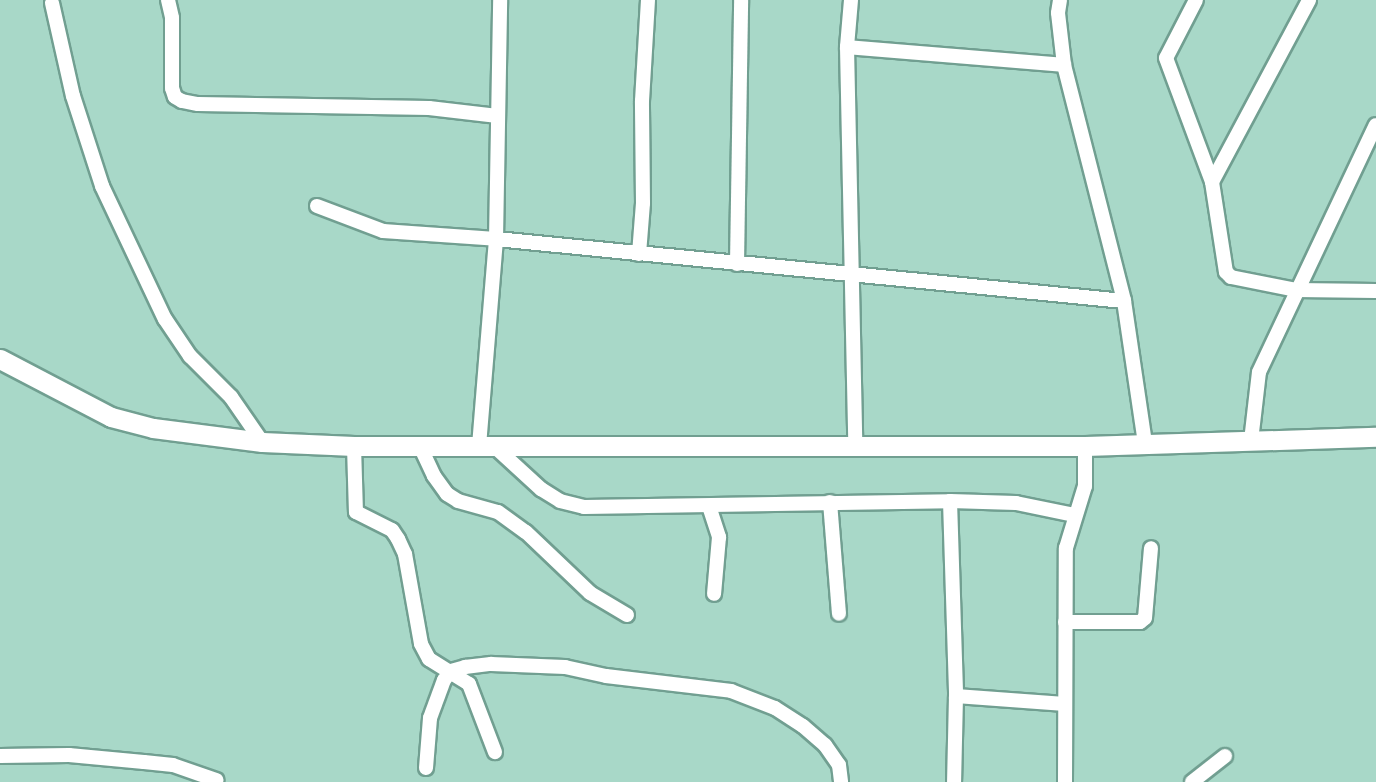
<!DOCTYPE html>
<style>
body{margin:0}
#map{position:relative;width:1376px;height:782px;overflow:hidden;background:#a8d8c8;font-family:"Asap Condensed",sans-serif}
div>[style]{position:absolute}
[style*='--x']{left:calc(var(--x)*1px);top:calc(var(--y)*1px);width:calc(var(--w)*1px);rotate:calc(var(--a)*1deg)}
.roads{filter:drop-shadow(2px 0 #719f91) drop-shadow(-2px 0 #719f91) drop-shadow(0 2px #719f91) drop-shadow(0 -2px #719f91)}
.minor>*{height:14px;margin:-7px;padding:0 7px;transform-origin:7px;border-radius:7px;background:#fff}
.secondary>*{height:19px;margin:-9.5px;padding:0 9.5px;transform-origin:9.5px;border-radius:9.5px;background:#fff}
span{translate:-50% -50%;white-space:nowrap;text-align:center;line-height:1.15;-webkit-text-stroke:5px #b5e5d5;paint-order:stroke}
</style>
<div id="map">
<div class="roads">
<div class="minor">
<div style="--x:168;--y:0;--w:18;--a:77"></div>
<div style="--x:172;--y:18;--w:70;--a:90"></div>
<div style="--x:172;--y:88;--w:9;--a:72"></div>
<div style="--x:175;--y:97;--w:8;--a:30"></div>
<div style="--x:182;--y:101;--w:16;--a:11"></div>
<div style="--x:198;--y:104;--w:231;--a:1"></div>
<div style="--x:429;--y:108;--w:69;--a:6.6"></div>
<div style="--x:851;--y:0;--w:47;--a:94.9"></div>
<div style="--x:847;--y:47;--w:397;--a:88.8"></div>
<div style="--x:1060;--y:0;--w:13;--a:99"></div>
<div style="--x:1058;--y:13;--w:52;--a:83.4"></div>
<div style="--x:1064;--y:65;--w:244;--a:75.7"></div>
<div style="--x:1124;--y:301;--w:144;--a:81.6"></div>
<div style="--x:1196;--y:0;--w:65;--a:117.3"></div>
<div style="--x:1166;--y:58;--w:132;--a:69.6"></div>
<div style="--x:1212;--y:182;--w:91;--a:81.2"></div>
<div style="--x:1226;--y:272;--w:7;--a:45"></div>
<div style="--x:1231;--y:277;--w:66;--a:11.3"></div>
<div style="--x:1296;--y:290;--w:80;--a:0.7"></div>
<div style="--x:52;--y:3;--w:95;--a:77.3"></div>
<div style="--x:73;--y:96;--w:95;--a:72.1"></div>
<div style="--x:102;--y:186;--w:147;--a:64.7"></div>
<div style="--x:165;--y:319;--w:45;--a:56"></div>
<div style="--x:190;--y:356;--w:58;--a:45"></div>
<div style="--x:231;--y:397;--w:55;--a:55.4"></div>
<div style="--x:847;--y:47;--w:218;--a:4.7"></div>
<div style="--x:1212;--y:182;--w:206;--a:-61.9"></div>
<div style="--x:317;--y:206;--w:71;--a:20.7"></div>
<div style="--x:383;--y:231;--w:113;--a:4"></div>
<div style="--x:496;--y:239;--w:631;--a:5.64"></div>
<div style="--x:639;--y:254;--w:51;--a:-85.5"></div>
<div style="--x:643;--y:203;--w:102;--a:-90.6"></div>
<div style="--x:642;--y:101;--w:101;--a:-86.6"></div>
<div style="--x:737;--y:264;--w:264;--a:-89.1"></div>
<div style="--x:1251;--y:441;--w:69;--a:-83.4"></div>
<div style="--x:1259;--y:372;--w:273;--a:-64.7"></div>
<div style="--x:354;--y:446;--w:66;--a:88.3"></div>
<div style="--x:356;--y:512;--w:40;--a:26.6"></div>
<div style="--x:392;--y:530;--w:11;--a:56"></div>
<div style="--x:398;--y:539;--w:17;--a:65"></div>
<div style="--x:405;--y:554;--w:91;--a:79.9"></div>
<div style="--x:421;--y:644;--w:17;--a:62"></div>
<div style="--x:429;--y:659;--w:47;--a:32"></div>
<div style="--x:469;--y:684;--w:73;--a:69.1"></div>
<div style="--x:420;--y:446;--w:33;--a:65"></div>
<div style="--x:434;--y:476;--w:22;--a:54"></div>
<div style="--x:447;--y:494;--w:13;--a:32"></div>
<div style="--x:458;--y:501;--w:41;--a:15.4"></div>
<div style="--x:498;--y:512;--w:34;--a:36"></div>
<div style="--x:526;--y:532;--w:88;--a:43.6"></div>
<div style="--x:590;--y:593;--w:43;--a:30.7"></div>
<div style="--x:479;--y:446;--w:208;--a:-85.3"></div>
<div style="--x:496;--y:239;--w:239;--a:-89"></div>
<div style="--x:494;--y:446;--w:64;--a:42.5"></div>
<div style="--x:541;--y:489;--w:22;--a:32"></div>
<div style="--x:560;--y:501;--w:25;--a:14"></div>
<div style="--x:584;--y:507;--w:366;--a:-0.9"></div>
<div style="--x:950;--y:501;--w:66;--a:1.7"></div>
<div style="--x:1016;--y:503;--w:59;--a:11.7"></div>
<div style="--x:950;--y:501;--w:195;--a:88.2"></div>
<div style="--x:956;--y:696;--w:86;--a:91.3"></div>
<div style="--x:830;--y:502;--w:112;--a:85.4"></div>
<div style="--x:709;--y:506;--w:33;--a:72"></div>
<div style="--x:719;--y:537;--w:57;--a:95"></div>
<div style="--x:1065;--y:622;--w:75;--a:0"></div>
<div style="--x:1140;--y:622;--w:6;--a:-39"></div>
<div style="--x:1145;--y:618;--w:70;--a:-85.1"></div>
<div style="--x:956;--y:696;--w:109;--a:4.2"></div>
<div style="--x:0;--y:756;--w:69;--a:-0.8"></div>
<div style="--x:69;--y:755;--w:75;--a:5.3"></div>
<div style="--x:144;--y:762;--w:29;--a:6"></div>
<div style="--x:173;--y:765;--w:46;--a:19.2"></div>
<div style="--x:426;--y:768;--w:50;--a:-85.4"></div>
<div style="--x:430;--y:718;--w:40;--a:-69.8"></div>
<div style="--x:444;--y:680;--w:11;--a:-52"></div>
<div style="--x:451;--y:671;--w:15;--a:-16"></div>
<div style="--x:465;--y:667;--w:26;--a:-7"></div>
<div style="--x:491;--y:664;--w:74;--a:2.3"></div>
<div style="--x:565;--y:667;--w:42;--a:12.4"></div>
<div style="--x:606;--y:676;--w:126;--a:6.8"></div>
<div style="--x:731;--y:691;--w:47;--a:21.1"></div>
<div style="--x:775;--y:708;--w:33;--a:33"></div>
<div style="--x:803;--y:726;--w:29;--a:41"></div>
<div style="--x:825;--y:745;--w:24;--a:55"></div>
<div style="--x:839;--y:765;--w:17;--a:83"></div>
<div style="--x:1065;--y:782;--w:234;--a:-89.8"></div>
<div style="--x:1066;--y:548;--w:65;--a:-73"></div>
<div style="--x:1085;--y:486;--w:40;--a:-90"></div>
<div style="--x:1192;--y:782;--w:42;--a:-38.2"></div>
</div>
<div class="secondary">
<div style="--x:0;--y:359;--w:125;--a:27.6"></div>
<div style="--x:111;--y:417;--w:43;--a:14.7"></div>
<div style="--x:153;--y:428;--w:110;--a:7.3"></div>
<div style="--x:262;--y:442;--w:92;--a:2.5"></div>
<div style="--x:354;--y:446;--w:731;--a:0"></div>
<div style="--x:1085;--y:446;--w:291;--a:-1.8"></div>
</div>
</div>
</div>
